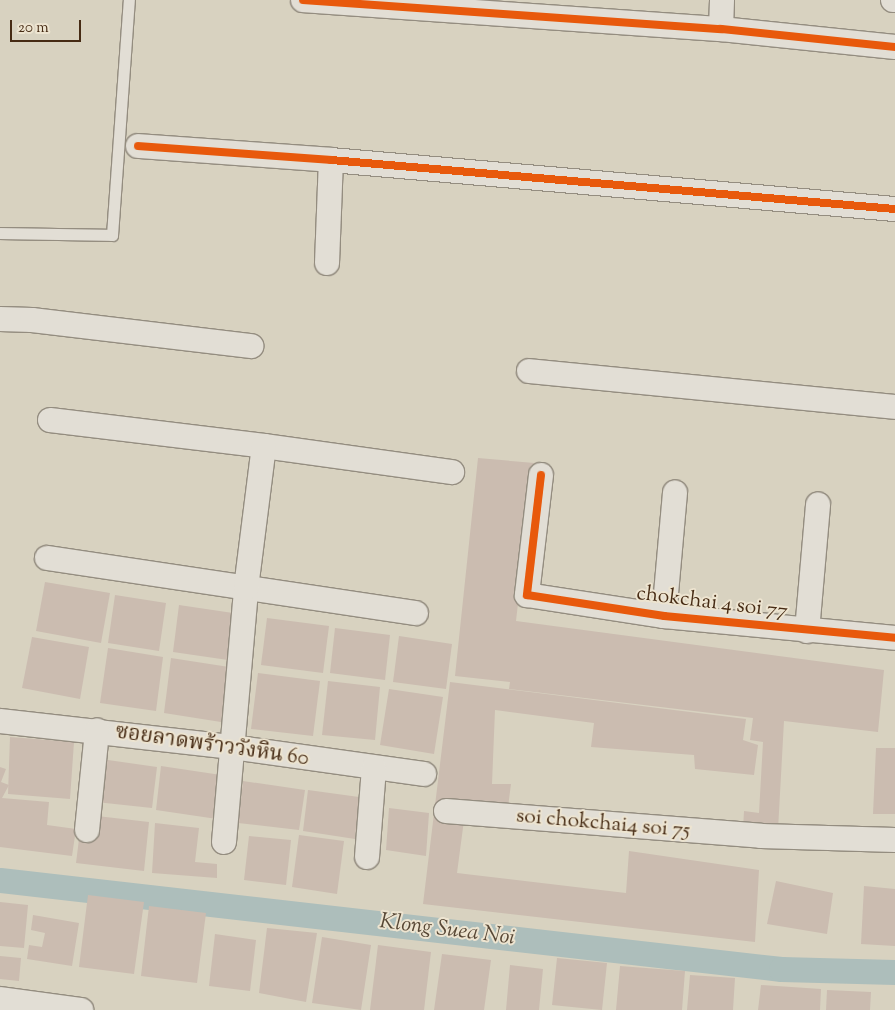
<!DOCTYPE html>
<meta charset="utf-8">
<style>
body{margin:0}
#map{position:relative;width:895px;height:1010px;overflow:hidden;background:#d8d2c0;font-family:"Sorts Mill Goudy","Noto Serif Thai",serif}
div>[style]{position:absolute}
[style*='--x']{left:calc(var(--x)*1px);top:calc(var(--y)*1px);width:calc(var(--w)*1px);rotate:calc(var(--a)*1deg)}
.canal>*{height:25px;margin:-12.5px;padding:0 12.5px;transform-origin:12.5px;border-radius:12.5px;background:#adbebb}
.building>*{inset:0;background:#cbbcb0}
.roads{filter:drop-shadow(1px 0 #948d80) drop-shadow(-1px 0 #948d80) drop-shadow(0 1px #948d80) drop-shadow(0 -1px #948d80)}
.lane>*{height:11px;margin:-5.5px;padding:0 5.5px;transform-origin:5.5px;border-radius:5.5px;background:#e2ded5}
.street>*{height:24px;margin:-12px;padding:0 12px;transform-origin:12px;border-radius:12px;background:#e2ded5}
.cycleway>*{height:8px;margin:-4px;padding:0 4px;transform-origin:4px;border-radius:4px;background:#e8590c}
span{translate:-50% -50%;white-space:nowrap;text-align:center;line-height:1.15;-webkit-text-stroke:4px #ede4d0;paint-order:stroke}
.street-label{font-size:21px;color:#462b14}
.water-label{font-size:22px;color:#574735;font-style:italic}
.scale{position:absolute;left:10px;top:20px;width:71px;height:22px;box-sizing:border-box;border:2px solid #462b14;border-top:0;padding-left:6px;font-size:15px;line-height:18px;white-space:nowrap;color:#462b14;-webkit-text-stroke:4px #ede4d0;paint-order:stroke}
</style>
<div id="map">
<div class="canal">
<div style="--x:0;--y:880;--w:786;--a:6.5"></div>
<div style="--x:781;--y:969;--w:114;--a:1.5"></div>
</div>
<div class="building">
<div style="clip-path:polygon(478px 458px,534px 463px,516px 621px,884px 670px,878px 732px,784px 721px,778px 830px,743px 829px,744px 811px,759px 813px,763px 742px,750px 740px,753px 718px,509px 689px,510px 682px,455px 676px)"></div>
<div style="clip-path:polygon(45px 582px,110px 593px,101px 643px,36px 631px)"></div>
<div style="clip-path:polygon(115px 595px,166px 603px,159px 651px,108px 643px)"></div>
<div style="clip-path:polygon(179px 605px,233px 613px,228px 660px,173px 652px)"></div>
<div style="clip-path:polygon(267px 618px,329px 626px,323px 673px,261px 665px)"></div>
<div style="clip-path:polygon(335px 628px,390px 635px,385px 680px,330px 673px)"></div>
<div style="clip-path:polygon(399px 636px,452px 644px,446px 689px,393px 682px)"></div>
<div style="clip-path:polygon(32px 637px,89px 647px,80px 699px,22px 688px)"></div>
<div style="clip-path:polygon(108px 648px,163px 657px,156px 711px,100px 703px)"></div>
<div style="clip-path:polygon(171px 658px,229px 667px,221px 722px,164px 713px)"></div>
<div style="clip-path:polygon(258px 673px,320px 681px,313px 736px,251px 729px)"></div>
<div style="clip-path:polygon(328px 681px,380px 687px,375px 740px,322px 735px)"></div>
<div style="clip-path:polygon(450px 682px,746px 719px,743px 740px,758px 745px,754px 775px,695px 769px,694px 755px,591px 747px,594px 723px,495px 710px,492px 784px,511px 784px,508px 807px,466px 805px,457px 873px,626px 893px,629px 851px,759px 870px,755px 942px,423px 904px)"></div>
<div style="clip-path:polygon(389px 689px,443px 697px,434px 754px,380px 745px)"></div>
<div style="clip-path:polygon(10px 737px,74px 742px,70px 799px,8px 794px)"></div>
<div style="clip-path:polygon(876px 748px,895px 748px,895px 814px,873px 814px)"></div>
<div style="clip-path:polygon(101px 759px,157px 767px,152px 808px,96px 802px)"></div>
<div style="clip-path:polygon(161px 766px,221px 775px,217px 819px,156px 810px)"></div>
<div style="clip-path:polygon(0 767px,6px 769px,1px 782px,9px 785px,2px 798px,49px 802px,47px 825px,76px 829px,72px 856px,0 847px)"></div>
<div style="clip-path:polygon(243px 781px,305px 790px,299px 830px,238px 823px)"></div>
<div style="clip-path:polygon(308px 790px,359px 797px,355px 839px,303px 831px)"></div>
<div style="clip-path:polygon(389px 808px,429px 813px,426px 856px,386px 850px)"></div>
<div style="clip-path:polygon(97px 816px,149px 822px,144px 871px,76px 863px,79px 839px,95px 841px)"></div>
<div style="clip-path:polygon(155px 823px,199px 828px,195px 862px,217px 864px,217px 878px,152px 873px)"></div>
<div style="clip-path:polygon(299px 835px,344px 841px,337px 894px,292px 887px)"></div>
<div style="clip-path:polygon(249px 836px,291px 840px,286px 885px,244px 880px)"></div>
<div style="clip-path:polygon(776px 881px,833px 893px,827px 934px,767px 924px)"></div>
<div style="clip-path:polygon(864px 886px,895px 889px,895px 946px,861px 944px)"></div>
<div style="clip-path:polygon(88px 895px,144px 902px,134px 974px,79px 967px)"></div>
<div style="clip-path:polygon(0 902px,28px 905px,24px 948px,0 946px)"></div>
<div style="clip-path:polygon(149px 906px,206px 913px,197px 983px,141px 976px)"></div>
<div style="clip-path:polygon(33px 915px,79px 923px,72px 966px,27px 959px,29px 945px,42px 947px,45px 933px,31px 930px)"></div>
<div style="clip-path:polygon(267px 928px,317px 933px,306px 1002px,259px 993px)"></div>
<div style="clip-path:polygon(215px 934px,256px 940px,250px 991px,209px 986px)"></div>
<div style="clip-path:polygon(322px 937px,371px 945px,361px 1010px,312px 1003px)"></div>
<div style="clip-path:polygon(378px 945px,431px 952px,424px 1010px,370px 1010px)"></div>
<div style="clip-path:polygon(442px 954px,491px 960px,484px 1010px,434px 1010px)"></div>
<div style="clip-path:polygon(0 956px,21px 958px,19px 981px,0 979px)"></div>
<div style="clip-path:polygon(557px 958px,607px 963px,602px 1010px,552px 1005px)"></div>
<div style="clip-path:polygon(510px 965px,543px 969px,539px 1010px,506px 1010px)"></div>
<div style="clip-path:polygon(620px 966px,685px 971px,682px 1010px,616px 1010px)"></div>
<div style="clip-path:polygon(690px 975px,735px 978px,733px 1010px,687px 1010px)"></div>
<div style="clip-path:polygon(761px 985px,821px 989px,820px 1010px,758px 1010px)"></div>
<div style="clip-path:polygon(827px 990px,871px 992px,870px 1010px,826px 1010px)"></div>
</div>
<div class="roads">
<div class="lane">
<div style="--x:0;--y:233;--w:112;--a:1"></div>
<div style="--x:112;--y:235;--w:236;--a:-85.9"></div>
</div>
<div class="street">
<div style="--x:303;--y:0;--w:419;--a:4"></div>
<div style="--x:721;--y:29;--w:175;--a:5.9"></div>
<div style="--x:893;--y:0;--w:2;--a:0"></div>
<div style="--x:721;--y:29;--w:29;--a:-88"></div>
<div style="--x:138;--y:146;--w:194;--a:4.1"></div>
<div style="--x:331;--y:160;--w:566;--a:4.97"></div>
<div style="--x:327;--y:263;--w:103;--a:-87.8"></div>
<div style="--x:0;--y:319;--w:32;--a:2"></div>
<div style="--x:32;--y:320;--w:221;--a:6.8"></div>
<div style="--x:529;--y:371;--w:368;--a:5.6"></div>
<div style="--x:50;--y:420;--w:216;--a:6.9"></div>
<div style="--x:264;--y:446;--w:190;--a:7.9"></div>
<div style="--x:541;--y:475;--w:121;--a:96.7"></div>
<div style="--x:527;--y:595;--w:139;--a:8.7"></div>
<div style="--x:664;--y:616;--w:232;--a:5.4"></div>
<div style="--x:47;--y:558;--w:373;--a:8.5"></div>
<div style="--x:664;--y:616;--w:124;--a:-84.9"></div>
<div style="--x:807;--y:631;--w:127;--a:-85"></div>
<div style="--x:0;--y:721;--w:233;--a:6.4"></div>
<div style="--x:232;--y:747;--w:194;--a:8"></div>
<div style="--x:446;--y:811;--w:316;--a:4.5"></div>
<div style="--x:761;--y:836;--w:134;--a:1.7"></div>
<div style="--x:87;--y:830;--w:100;--a:-84.2"></div>
<div style="--x:224;--y:842;--w:255;--a:-85"></div>
<div style="--x:246;--y:588;--w:143;--a:-82.8"></div>
<div style="--x:367;--y:857;--w:89;--a:-85.5"></div>
<div style="--x:0;--y:999;--w:82;--a:7.7"></div>
</div>
</div>
<div class="cycleway">
<div style="--x:303;--y:0;--w:419;--a:4"></div>
<div style="--x:721;--y:29;--w:175;--a:5.9"></div>
<div style="--x:138;--y:146;--w:194;--a:4.1"></div>
<div style="--x:331;--y:160;--w:566;--a:4.97"></div>
<div style="--x:541;--y:475;--w:121;--a:96.7"></div>
<div style="--x:527;--y:595;--w:139;--a:8.7"></div>
<div style="--x:664;--y:616;--w:232;--a:5.4"></div>
</div>
<div class="street-label">
<span style="left:712px;top:603px;rotate:7deg">chokchai 4 soi 77</span>
<span style="left:212px;top:746px;rotate:8deg">ซอยลาดพร้าววังหิน 60</span>
<span style="left:603px;top:824px;rotate:5deg">soi chokchai4 soi 75</span>
</div>
<div class="water-label">
<span style="left:447px;top:931px;rotate:7deg">Klong Suea Noi</span>
</div>
<div class="scale">20 m</div>
</div>
